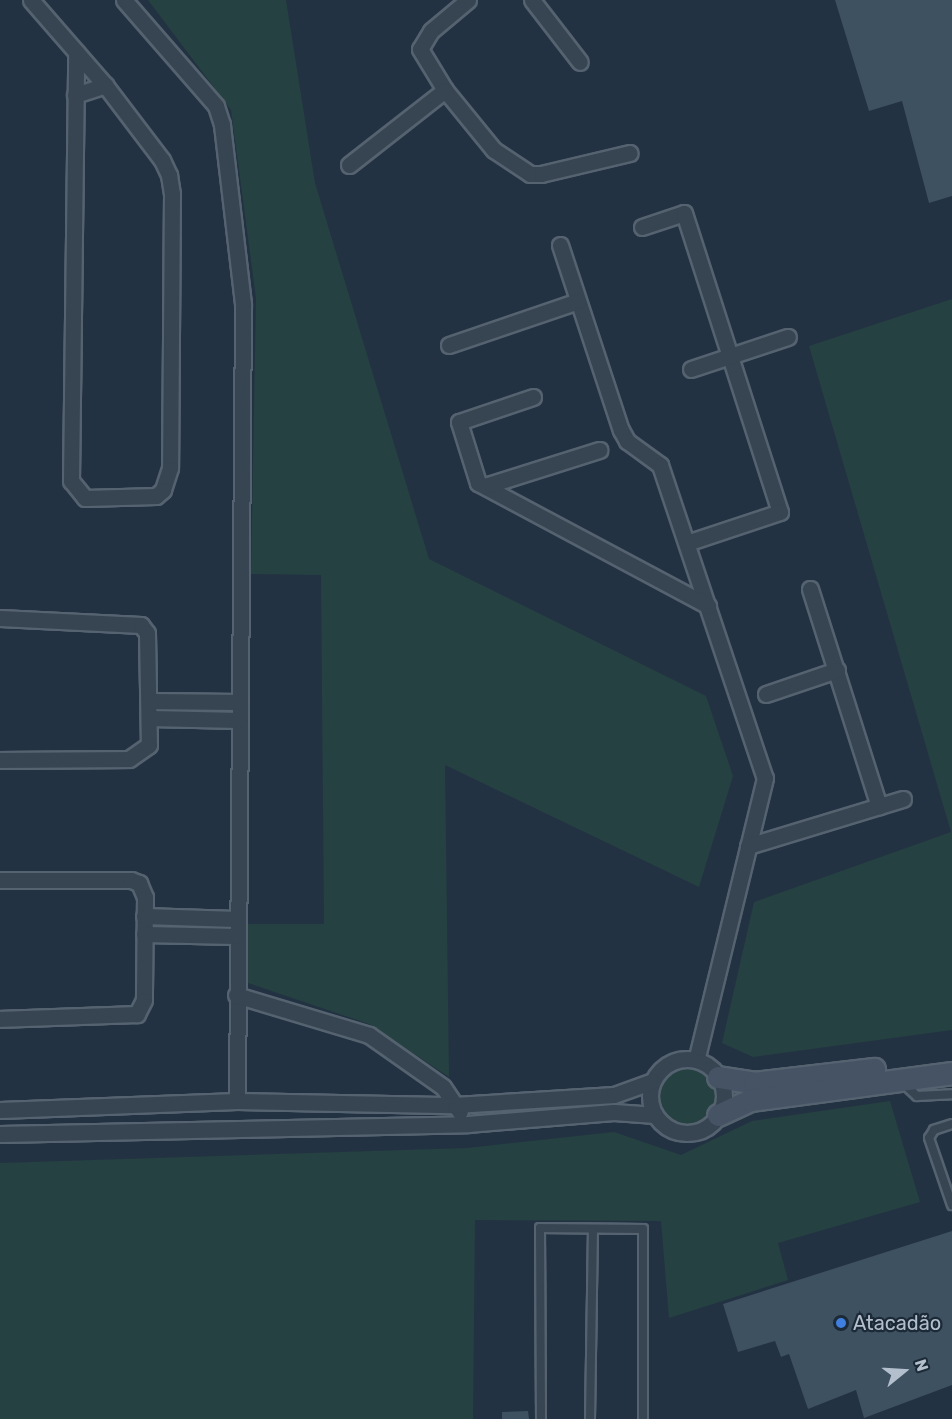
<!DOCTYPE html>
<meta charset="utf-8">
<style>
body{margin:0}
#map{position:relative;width:952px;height:1419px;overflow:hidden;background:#233242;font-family:Rubik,sans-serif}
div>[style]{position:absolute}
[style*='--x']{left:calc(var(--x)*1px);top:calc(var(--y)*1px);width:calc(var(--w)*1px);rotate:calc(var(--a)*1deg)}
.green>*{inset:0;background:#254142}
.round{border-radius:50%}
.building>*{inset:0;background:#3e5161}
.roads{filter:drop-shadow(2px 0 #55626f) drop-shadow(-2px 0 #55626f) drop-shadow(0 2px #55626f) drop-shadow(0 -2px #55626f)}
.lane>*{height:8px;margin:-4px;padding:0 4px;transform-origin:4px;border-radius:4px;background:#374451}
.street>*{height:15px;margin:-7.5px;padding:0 7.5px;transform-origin:7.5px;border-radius:7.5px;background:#374451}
.street>.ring{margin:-7.5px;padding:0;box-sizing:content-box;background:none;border:15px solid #374451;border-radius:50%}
.secondary>*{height:21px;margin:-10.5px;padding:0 10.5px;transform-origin:10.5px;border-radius:10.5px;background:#455365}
.dots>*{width:16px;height:16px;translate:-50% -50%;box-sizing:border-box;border:3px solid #1c2936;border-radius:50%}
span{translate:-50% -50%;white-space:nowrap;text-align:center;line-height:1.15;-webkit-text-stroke:4.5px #1c2936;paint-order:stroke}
.poi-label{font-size:20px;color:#b3bfcc}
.left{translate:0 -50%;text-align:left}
.north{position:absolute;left:874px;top:1341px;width:60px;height:60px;-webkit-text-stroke:4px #1c2936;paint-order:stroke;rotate:72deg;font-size:16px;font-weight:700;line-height:24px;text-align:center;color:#b3bfcc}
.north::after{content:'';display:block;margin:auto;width:21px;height:27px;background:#b3bfcc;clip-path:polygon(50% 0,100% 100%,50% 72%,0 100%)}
</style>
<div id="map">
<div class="green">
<div style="clip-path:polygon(148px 0,286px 0,315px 183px,429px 559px,706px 696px,733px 776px,699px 887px,445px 765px,449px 1077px,369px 1024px,248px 983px,247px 924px,324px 924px,321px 575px,251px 574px,256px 298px,231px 110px)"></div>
<div style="clip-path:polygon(952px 299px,952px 1030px,753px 1057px,722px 1043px,754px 902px,951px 832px,809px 346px)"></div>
<div class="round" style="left:655px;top:1065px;width:62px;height:62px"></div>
<div style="clip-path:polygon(890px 1101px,920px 1202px,778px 1243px,788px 1280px,669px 1318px,661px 1221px,475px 1220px,473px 1419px,0 1419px,0 1163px,467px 1148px,614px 1132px,681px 1155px,752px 1121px)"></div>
</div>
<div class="building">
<div style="clip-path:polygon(835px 0,952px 0,952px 196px,929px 203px,902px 101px,869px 111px)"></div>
<div style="clip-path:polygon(952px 1231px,952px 1385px,864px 1418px,856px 1390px,808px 1409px,789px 1354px,781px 1357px,775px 1341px,738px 1352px,723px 1304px)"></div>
<div style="clip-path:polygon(528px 1411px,529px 1419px,502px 1419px,502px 1412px)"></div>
</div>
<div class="roads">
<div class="lane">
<div style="--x:903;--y:1083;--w:19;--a:43"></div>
<div style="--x:917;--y:1096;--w:35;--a:-3"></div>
<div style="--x:952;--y:1124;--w:19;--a:162"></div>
<div style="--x:934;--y:1130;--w:9;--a:122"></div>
<div style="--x:929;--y:1138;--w:71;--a:71.1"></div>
<div style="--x:541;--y:1419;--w:191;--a:-90.3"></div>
<div style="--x:540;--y:1228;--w:103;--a:0.6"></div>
<div style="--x:643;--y:1229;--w:190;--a:90"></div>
<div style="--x:590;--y:1419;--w:190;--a:-89.1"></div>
</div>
<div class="street">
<div style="--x:31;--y:0;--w:113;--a:49"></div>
<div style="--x:105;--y:85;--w:94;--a:52.8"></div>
<div style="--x:162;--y:160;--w:17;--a:65"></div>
<div style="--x:169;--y:175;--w:19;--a:81"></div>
<div style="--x:172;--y:194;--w:274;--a:90.4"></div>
<div style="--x:170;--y:468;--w:23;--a:108"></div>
<div style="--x:163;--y:490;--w:9;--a:139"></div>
<div style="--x:156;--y:496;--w:71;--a:178.4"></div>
<div style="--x:85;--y:498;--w:22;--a:-129"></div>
<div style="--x:71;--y:481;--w:429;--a:-89.3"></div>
<div style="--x:124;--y:0;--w:140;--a:49"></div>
<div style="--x:216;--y:106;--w:20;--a:72"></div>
<div style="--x:222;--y:125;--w:180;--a:83.3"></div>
<div style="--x:243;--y:304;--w:797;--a:90.43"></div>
<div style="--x:468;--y:0;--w:48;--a:140"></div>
<div style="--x:431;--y:31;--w:21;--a:121"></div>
<div style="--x:420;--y:49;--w:48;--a:58.6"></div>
<div style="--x:445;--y:90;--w:77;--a:50.8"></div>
<div style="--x:494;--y:150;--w:43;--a:33.7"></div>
<div style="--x:530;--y:174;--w:11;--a:0"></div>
<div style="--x:541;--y:174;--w:91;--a:-13.3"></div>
<div style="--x:532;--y:0;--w:78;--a:52.3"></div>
<div style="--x:75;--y:95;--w:32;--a:-18"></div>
<div style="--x:349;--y:165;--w:122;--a:-38"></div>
<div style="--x:642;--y:227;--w:44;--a:-18.4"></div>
<div style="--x:684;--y:213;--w:314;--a:72.2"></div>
<div style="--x:780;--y:512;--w:98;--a:161.6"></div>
<div style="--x:560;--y:245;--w:195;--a:71.8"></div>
<div style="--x:621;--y:430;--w:13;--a:61"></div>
<div style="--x:627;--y:441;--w:41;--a:36"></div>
<div style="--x:660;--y:465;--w:330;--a:71.5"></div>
<div style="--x:765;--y:778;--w:290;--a:103.7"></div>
<div style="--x:449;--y:345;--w:136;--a:-18.8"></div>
<div style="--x:691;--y:369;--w:102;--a:-18.3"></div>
<div style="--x:533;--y:397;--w:78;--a:161.3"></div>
<div style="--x:459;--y:422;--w:64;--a:72.7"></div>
<div style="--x:478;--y:483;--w:261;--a:28.1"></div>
<div style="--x:485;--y:486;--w:120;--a:-17.5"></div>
<div style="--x:810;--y:589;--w:228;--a:72.4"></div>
<div style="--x:0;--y:618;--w:141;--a:2.8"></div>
<div style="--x:141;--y:625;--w:10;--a:53"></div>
<div style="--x:147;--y:633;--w:112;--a:89"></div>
<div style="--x:149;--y:745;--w:24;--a:145"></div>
<div style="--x:129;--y:759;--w:129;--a:179.6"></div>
<div style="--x:766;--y:694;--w:75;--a:-18.7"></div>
<div style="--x:149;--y:701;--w:90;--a:0.6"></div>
<div style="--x:149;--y:718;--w:90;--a:1.3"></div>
<div style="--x:748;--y:846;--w:162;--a:-16.9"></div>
<div style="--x:0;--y:880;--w:131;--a:0"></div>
<div style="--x:131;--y:880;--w:9;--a:21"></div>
<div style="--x:139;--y:883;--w:15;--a:67"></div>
<div style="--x:145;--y:897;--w:103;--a:90.6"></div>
<div style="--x:144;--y:1000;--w:16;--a:117"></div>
<div style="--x:137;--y:1014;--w:137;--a:177.9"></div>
<div style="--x:144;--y:916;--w:92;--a:1.9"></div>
<div style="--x:144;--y:934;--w:92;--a:1.2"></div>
<div style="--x:236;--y:995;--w:139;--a:16.7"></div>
<div style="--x:369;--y:1035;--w:90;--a:35.1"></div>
<div style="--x:443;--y:1087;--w:30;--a:56"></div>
<div class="ring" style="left:650px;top:1059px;width:59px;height:59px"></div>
<div style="--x:0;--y:1110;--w:237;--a:-2.2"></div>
<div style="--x:237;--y:1101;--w:218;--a:1.1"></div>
<div style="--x:455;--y:1105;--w:159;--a:-3.6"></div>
<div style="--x:614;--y:1095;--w:41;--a:-19.7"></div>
<div style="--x:0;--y:1134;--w:468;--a:-1.2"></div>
<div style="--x:468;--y:1124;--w:146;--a:-4.7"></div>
<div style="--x:614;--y:1112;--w:41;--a:4.2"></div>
</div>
<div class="secondary">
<div style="--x:718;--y:1077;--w:36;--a:9"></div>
<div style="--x:754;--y:1083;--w:121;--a:-6.7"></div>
<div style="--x:718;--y:1115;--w:35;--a:-25"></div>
<div style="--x:750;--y:1100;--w:204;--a:-7.6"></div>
</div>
</div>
<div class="dots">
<div style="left:841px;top:1323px;background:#3f7fe0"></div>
</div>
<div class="poi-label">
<span class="left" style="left:853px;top:1323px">Atacadão</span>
</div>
<div class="north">N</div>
</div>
